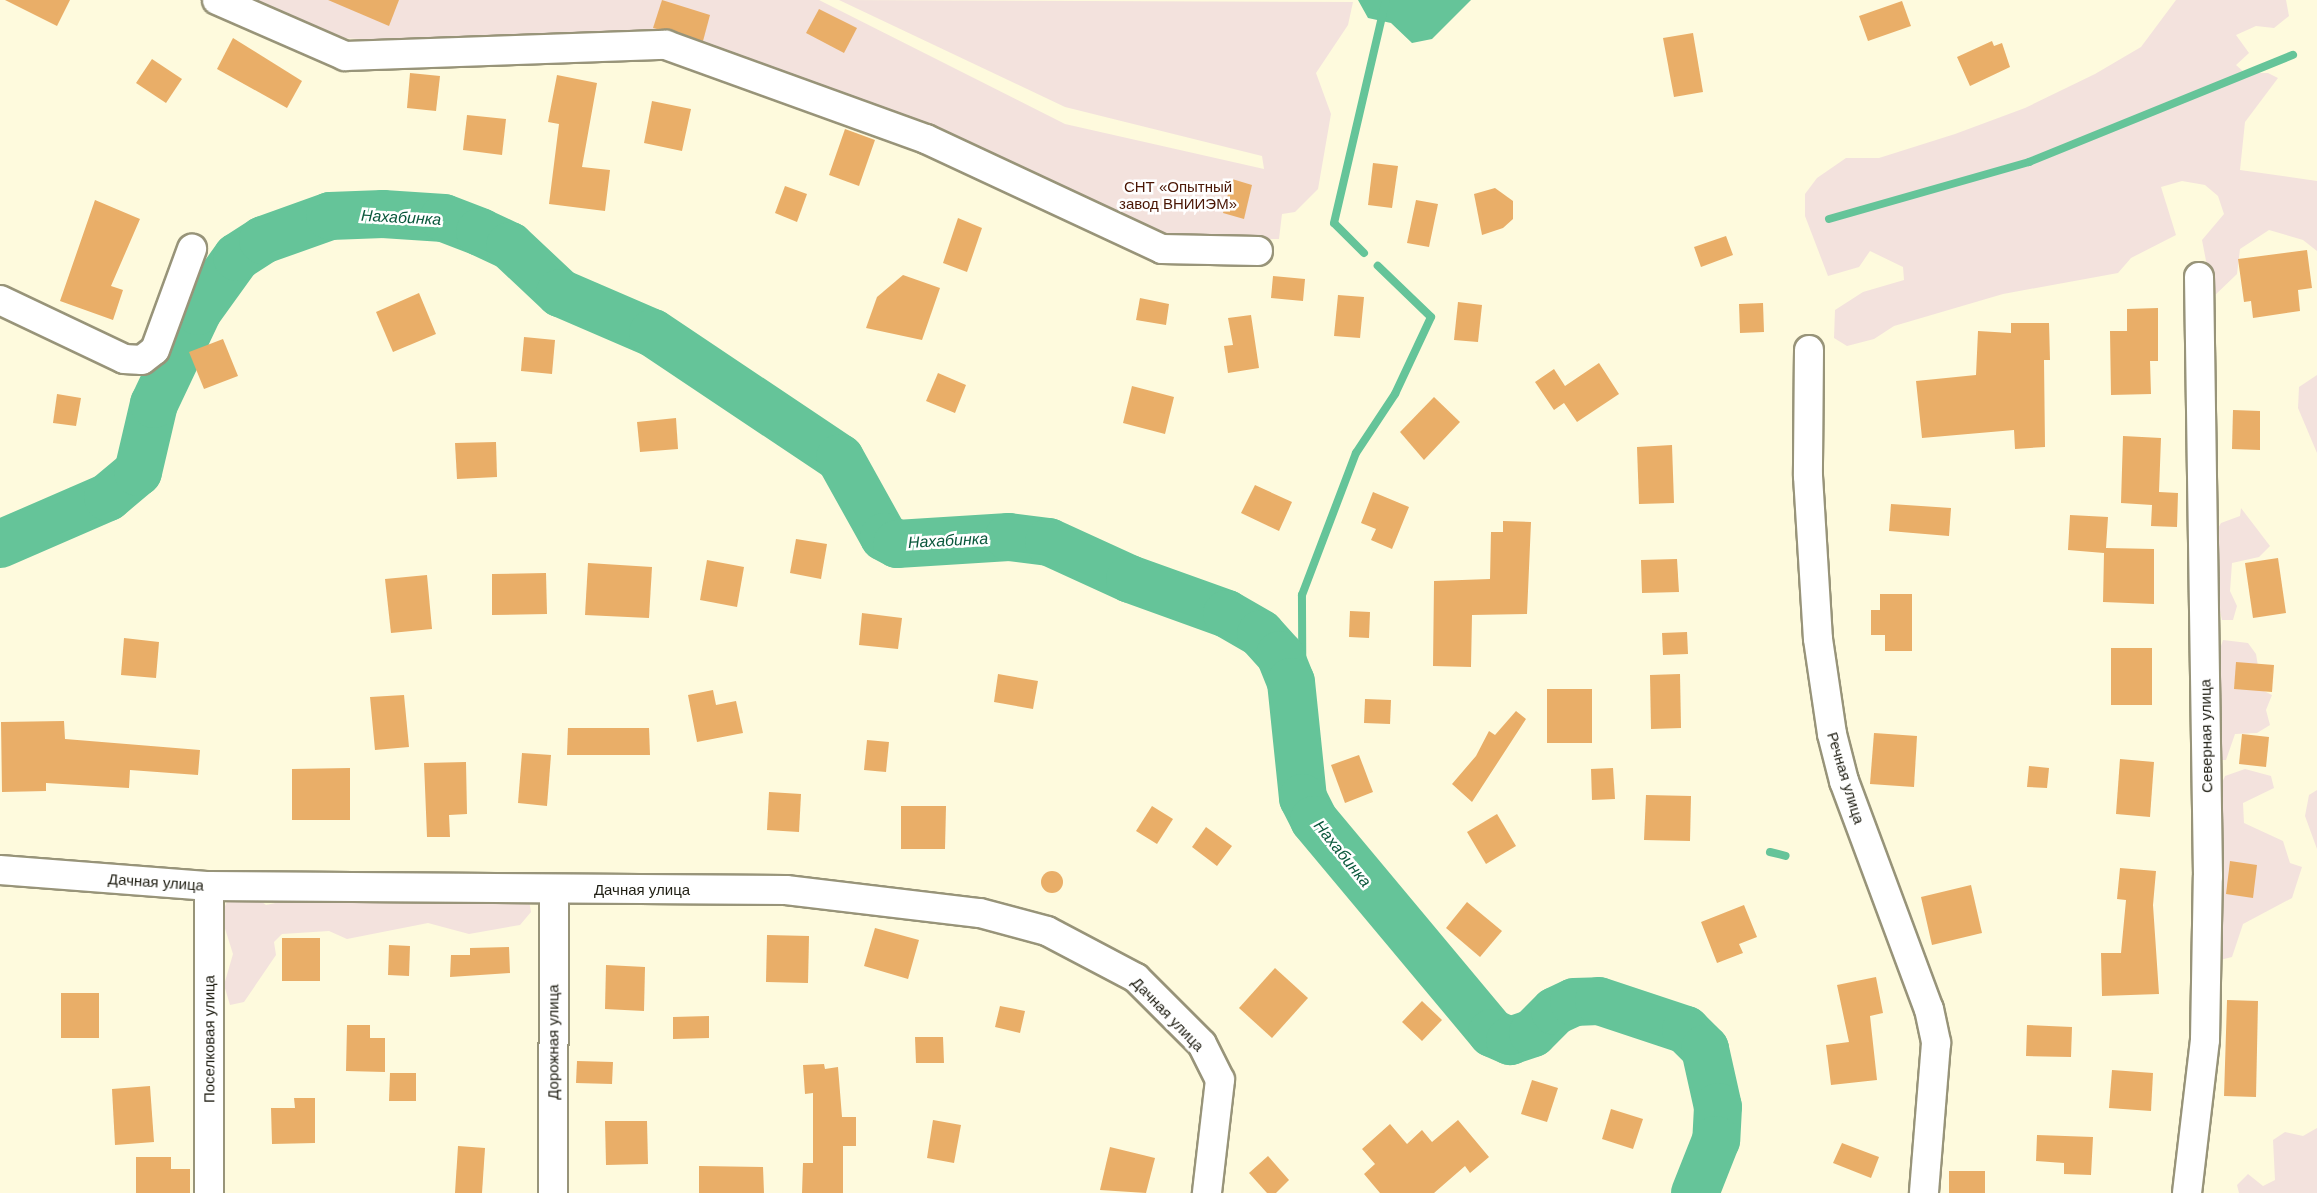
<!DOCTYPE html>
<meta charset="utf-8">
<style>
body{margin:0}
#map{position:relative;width:2317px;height:1193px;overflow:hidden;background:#fefadd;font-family:Arial,sans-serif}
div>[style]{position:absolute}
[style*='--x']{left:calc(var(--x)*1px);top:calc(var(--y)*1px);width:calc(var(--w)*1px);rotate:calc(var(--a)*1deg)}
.green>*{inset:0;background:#f3e2dd}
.water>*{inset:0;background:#65c499}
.stream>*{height:8px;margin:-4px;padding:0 4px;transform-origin:4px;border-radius:4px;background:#65c499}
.river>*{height:48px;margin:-24px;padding:0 24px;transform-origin:24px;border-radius:24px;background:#65c499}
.building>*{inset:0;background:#e9ae68}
.round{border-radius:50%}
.roads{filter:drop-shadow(2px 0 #989479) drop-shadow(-2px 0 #989479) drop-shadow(0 2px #989479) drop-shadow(0 -2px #989479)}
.street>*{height:28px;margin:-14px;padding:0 14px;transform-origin:14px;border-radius:14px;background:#fff}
span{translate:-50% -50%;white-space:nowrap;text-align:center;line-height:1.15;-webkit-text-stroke:5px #fff;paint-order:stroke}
.park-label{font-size:15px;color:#4a1604}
.street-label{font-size:15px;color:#1f1e13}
.water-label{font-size:16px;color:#09573b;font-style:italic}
</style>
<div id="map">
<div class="green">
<div style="clip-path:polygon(252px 0,819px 0,1065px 124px,1264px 169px,1262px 156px,1065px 107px,839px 0,1353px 2px,1348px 25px,1316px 73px,1331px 114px,1318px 189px,1295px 212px,1282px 214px,1279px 239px,1172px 240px,726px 53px,614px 31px,409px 41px,337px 38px)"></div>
<div style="clip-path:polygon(2176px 0,2286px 0,2289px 16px,2274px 28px,2256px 26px,2236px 35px,2249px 53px,2236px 65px,2245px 73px,2268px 73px,2278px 78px,2245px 122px,2240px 170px,2317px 181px,2317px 251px,2303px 240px,2269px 230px,2240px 249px,2237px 274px,2213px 297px,2202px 240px,2224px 214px,2218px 196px,2205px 185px,2182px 181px,2161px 187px,2176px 235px,2131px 258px,2118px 273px,2003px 294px,1894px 326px,1874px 339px,1847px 346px,1834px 338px,1835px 310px,1863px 292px,1904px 280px,1903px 267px,1870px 251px,1859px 267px,1828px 276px,1805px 216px,1805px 194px,1817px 178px,1846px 158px,1879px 158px,1955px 134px,2025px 108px,2095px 74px,2141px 47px)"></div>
<div style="clip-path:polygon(2317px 375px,2317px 453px,2298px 408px,2299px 387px)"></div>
<div style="clip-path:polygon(2241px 508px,2270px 546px,2259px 557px,2232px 563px,2230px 591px,2237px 606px,2233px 620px,2222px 620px,2215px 591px,2216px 532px,2221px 523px,2240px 516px)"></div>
<div style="clip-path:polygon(2223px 640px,2248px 643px,2256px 654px,2262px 690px,2272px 695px,2266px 710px,2270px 725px,2257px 733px,2235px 734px,2226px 760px,2217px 760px,2211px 713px,2220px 696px,2218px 655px)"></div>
<div style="clip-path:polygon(2245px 769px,2271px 776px,2274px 788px,2243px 803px,2244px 823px,2283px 841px,2290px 863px,2302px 867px,2292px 898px,2243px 924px,2232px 957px,2216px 961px,2214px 802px,2225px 776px)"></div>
<div style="clip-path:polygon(2317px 790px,2317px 849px,2305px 816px,2309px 795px)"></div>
<div style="clip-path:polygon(250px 893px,266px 905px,313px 895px,331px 902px,529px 900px,531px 912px,520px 925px,469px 934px,428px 923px,347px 939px,329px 931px,282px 934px,274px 942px,276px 955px,244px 1002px,230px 1005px,224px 985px,233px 954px,221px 916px,228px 899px)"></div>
<div style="clip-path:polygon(2317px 1128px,2317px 1193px,2239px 1193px,2237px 1185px,2248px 1174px,2263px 1186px,2275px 1180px,2273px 1140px,2285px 1132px,2303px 1136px)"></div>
</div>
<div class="water">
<div style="clip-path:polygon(1358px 0,1471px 0,1432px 39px,1412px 43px,1391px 23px,1368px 18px)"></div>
</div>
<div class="stream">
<div style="--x:1829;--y:219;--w:208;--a:-15.9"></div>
<div style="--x:2029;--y:162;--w:285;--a:-22.1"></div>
<div style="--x:1364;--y:253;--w:42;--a:-135"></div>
<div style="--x:1334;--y:223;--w:229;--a:-76.9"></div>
<div style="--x:1303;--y:798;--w:203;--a:-90.3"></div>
<div style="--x:1302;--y:595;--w:152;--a:-69.2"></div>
<div style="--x:1356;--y:453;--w:71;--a:-56.5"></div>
<div style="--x:1395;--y:394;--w:85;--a:-64.9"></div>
<div style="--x:1431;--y:317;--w:74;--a:-136.1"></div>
<div style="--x:1770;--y:852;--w:16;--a:14"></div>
</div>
<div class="river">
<div style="--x:0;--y:544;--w:118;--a:-23.5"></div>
<div style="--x:108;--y:497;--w:39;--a:-40"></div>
<div style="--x:138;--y:472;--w:70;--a:-76.8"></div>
<div style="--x:154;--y:404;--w:103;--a:-64.7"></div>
<div style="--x:198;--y:311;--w:67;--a:-54.2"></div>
<div style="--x:237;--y:257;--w:31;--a:-33"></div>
<div style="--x:263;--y:240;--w:71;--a:-19.7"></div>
<div style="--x:330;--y:216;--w:53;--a:-2.2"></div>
<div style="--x:383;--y:214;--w:61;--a:3.8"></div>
<div style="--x:444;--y:218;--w:39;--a:21"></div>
<div style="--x:480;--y:232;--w:33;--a:25"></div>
<div style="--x:510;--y:246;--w:69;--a:43.2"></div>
<div style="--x:560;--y:293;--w:101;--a:23.3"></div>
<div style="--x:653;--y:333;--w:225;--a:33.8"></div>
<div style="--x:840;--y:458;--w:90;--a:60.9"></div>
<div style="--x:884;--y:537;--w:15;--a:28"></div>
<div style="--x:897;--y:544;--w:112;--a:-3.6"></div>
<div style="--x:1009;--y:537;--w:40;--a:7.1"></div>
<div style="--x:1049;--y:542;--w:89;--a:24.6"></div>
<div style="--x:1130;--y:579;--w:103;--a:19.8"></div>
<div style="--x:1227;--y:614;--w:39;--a:30"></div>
<div style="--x:1261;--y:634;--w:28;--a:48"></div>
<div style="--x:1280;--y:655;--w:29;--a:68"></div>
<div style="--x:1291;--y:682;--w:117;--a:84.1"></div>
<div style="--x:1303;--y:798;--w:25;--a:63"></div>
<div style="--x:1314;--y:820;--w:278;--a:50.1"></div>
<div style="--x:1492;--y:1033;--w:20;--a:24"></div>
<div style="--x:1510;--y:1041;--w:24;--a:-19"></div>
<div style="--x:1533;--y:1033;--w:31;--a:-45"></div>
<div style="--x:1555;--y:1011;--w:21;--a:-25"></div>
<div style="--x:1574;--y:1002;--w:25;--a:-2"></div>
<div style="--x:1599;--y:1001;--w:92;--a:18.4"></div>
<div style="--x:1686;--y:1030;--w:27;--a:45"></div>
<div style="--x:1705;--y:1049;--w:59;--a:77.4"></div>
<div style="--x:1718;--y:1107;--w:33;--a:93"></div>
<div style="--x:1716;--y:1140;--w:57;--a:111.6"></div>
</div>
<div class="building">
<div style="clip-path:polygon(5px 0,70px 0,57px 26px)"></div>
<div style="clip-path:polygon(328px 0,399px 0,389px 26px)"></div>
<div style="clip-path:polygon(662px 0,710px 15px,703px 41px,653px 28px)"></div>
<div style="clip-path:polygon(1902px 1px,1911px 26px,1868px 41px,1859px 16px)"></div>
<div style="clip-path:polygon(819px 9px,857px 28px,844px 53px,806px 33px)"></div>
<div style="clip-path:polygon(1693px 33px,1703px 92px,1674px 97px,1663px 38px)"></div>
<div style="clip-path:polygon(233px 38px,302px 81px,287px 108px,217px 69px)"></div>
<div style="clip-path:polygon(1992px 41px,1994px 46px,2002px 43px,2010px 67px,1970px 86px,1957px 57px)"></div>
<div style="clip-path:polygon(152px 59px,182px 79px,166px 103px,136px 83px)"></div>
<div style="clip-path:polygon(410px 73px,440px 76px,436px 111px,407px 108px)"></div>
<div style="clip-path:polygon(557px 75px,597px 83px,582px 167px,610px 170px,605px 211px,549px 204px,559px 124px,548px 122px)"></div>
<div style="clip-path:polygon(652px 101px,691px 109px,682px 151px,644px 143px)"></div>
<div style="clip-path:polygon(467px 115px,506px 119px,502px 155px,463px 150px)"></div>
<div style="clip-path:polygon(845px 129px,875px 140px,859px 186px,829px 175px)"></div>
<div style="clip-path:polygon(1373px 163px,1398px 166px,1392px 208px,1368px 205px)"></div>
<div style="clip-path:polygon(1232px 179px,1252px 185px,1244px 219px,1223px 213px)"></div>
<div style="clip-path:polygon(785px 186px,807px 194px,797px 222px,775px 213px)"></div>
<div style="clip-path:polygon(1495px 188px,1513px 201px,1513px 219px,1503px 228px,1482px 235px,1474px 194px)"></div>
<div style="clip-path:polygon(95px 200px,140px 219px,111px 286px,123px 290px,113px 320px,60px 301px)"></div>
<div style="clip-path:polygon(1416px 200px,1438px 204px,1429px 247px,1407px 243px)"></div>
<div style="clip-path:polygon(958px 218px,982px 228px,967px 272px,943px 263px)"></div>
<div style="clip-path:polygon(1726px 236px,1733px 255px,1701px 267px,1694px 247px)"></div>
<div style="clip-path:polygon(2307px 250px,2312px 288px,2298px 290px,2300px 311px,2253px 318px,2251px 301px,2244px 302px,2238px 259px)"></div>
<div style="clip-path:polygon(903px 275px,940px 288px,922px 340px,866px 328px,877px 297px)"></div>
<div style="clip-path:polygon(1273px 276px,1305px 279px,1303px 301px,1271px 298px)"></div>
<div style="clip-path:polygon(419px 293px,436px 334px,393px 352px,376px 312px)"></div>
<div style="clip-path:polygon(1338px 295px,1364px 297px,1360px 338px,1334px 336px)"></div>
<div style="clip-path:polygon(1140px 298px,1169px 304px,1166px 325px,1136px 320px)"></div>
<div style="clip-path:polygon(1458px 302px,1482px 305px,1478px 342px,1454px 340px)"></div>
<div style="clip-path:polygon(1763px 303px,1764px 332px,1740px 333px,1739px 304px)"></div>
<div style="clip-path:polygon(2158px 308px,2158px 361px,2150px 361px,2151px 394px,2111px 395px,2110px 331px,2127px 331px,2127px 309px)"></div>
<div style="clip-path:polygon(1251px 315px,1259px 368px,1228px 373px,1224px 346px,1233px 345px,1228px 318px)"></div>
<div style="clip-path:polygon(2011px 323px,2049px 323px,2050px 360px,2044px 360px,2045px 447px,2015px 449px,2014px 430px,1922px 438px,1916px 381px,1976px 375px,1978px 331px,2011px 333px)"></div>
<div style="clip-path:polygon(524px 337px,555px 340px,552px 374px,521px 371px)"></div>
<div style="clip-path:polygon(223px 339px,238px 376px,204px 389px,189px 352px)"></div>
<div style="clip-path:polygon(1599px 363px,1619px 394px,1577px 422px,1564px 403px,1554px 410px,1535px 382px,1554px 369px,1565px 386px)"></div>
<div style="clip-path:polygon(938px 373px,966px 385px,955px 413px,926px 401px)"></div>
<div style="clip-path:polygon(1132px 386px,1174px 397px,1165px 434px,1123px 423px)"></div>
<div style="clip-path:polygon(57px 394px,81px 398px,76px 426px,53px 423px)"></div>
<div style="clip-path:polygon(1434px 397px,1460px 422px,1424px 460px,1400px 432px)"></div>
<div style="clip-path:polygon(2233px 410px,2260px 411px,2260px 450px,2232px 449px)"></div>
<div style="clip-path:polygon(676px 418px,678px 449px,640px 452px,637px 422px)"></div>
<div style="clip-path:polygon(2123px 436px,2161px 438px,2159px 492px,2178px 493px,2177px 527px,2151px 526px,2152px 505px,2121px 503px)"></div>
<div style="clip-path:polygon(496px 442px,497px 477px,457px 479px,455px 443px)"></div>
<div style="clip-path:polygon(1672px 445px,1674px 503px,1639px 504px,1637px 447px)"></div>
<div style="clip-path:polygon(1255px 485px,1292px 502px,1279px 531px,1241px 513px)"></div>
<div style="clip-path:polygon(1373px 492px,1409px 507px,1392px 549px,1371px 540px,1376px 529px,1361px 523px)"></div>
<div style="clip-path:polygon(1891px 504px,1951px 508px,1949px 536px,1889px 531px)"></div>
<div style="clip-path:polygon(2070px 515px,2108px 517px,2106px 548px,2154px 549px,2154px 604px,2103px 602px,2104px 553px,2068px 550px)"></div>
<div style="clip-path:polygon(1503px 521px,1531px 522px,1527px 614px,1472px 615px,1471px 667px,1433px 666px,1434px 581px,1490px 579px,1491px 532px,1503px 532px)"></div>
<div style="clip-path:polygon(796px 539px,827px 544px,821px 579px,790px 573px)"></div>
<div style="clip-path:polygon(2278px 558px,2286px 613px,2253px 618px,2245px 563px)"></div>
<div style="clip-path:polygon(1677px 559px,1679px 592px,1642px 593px,1641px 560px)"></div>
<div style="clip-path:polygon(707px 560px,744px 567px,737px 607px,700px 600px)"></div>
<div style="clip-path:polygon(588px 563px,652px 567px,649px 618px,585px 615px)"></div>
<div style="clip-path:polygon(546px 573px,547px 614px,492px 615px,492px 574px)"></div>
<div style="clip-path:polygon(427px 575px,432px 629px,391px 633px,385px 579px)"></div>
<div style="clip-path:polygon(1880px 594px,1912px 594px,1912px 651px,1885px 651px,1885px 635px,1871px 635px,1871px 610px,1880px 610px)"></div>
<div style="clip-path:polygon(1350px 611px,1370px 612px,1369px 638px,1349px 637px)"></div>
<div style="clip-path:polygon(862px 613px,902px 618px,898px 649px,859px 645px)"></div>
<div style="clip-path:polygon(1687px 632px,1688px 654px,1663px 655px,1662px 633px)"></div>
<div style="clip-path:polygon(124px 638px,159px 642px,156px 678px,121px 675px)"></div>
<div style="clip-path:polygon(2111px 648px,2152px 648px,2152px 705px,2111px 705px)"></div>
<div style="clip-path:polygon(2236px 662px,2274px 665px,2272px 692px,2234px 689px)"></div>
<div style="clip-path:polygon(998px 674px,1038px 681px,1033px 709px,994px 702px)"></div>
<div style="clip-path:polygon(1680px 674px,1681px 728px,1651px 729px,1650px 675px)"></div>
<div style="clip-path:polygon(1547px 689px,1592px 689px,1592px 743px,1547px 743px)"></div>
<div style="clip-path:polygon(713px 690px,716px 705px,736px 701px,743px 733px,697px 742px,688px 695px)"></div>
<div style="clip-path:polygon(404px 695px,409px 747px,375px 750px,370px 697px)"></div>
<div style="clip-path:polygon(1365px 699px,1391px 700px,1390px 724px,1364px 723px)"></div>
<div style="clip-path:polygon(1516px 711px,1526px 719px,1472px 802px,1452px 784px,1476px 756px,1489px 731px,1495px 735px)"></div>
<div style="clip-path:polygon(64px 721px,65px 739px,200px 750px,198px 775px,130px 770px,129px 788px,46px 783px,46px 791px,2px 792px,1px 722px)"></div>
<div style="clip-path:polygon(568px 728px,649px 728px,650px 755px,567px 755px)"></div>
<div style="clip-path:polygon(1874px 733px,1917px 736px,1914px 787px,1870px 784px)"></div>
<div style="clip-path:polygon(2242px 734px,2269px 737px,2266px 767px,2239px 764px)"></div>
<div style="clip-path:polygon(867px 740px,889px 742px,886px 772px,864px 770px)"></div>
<div style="clip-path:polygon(522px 753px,551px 755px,547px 806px,518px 803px)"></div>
<div style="clip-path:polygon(1359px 755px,1373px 792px,1345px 803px,1331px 765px)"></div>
<div style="clip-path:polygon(2120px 759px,2154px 762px,2150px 817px,2116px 814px)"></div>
<div style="clip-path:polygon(466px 762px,467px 814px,449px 815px,450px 837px,427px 837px,424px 763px)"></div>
<div style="clip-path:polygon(2029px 766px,2049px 768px,2047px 788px,2027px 787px)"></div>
<div style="clip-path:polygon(350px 768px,350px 820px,292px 820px,292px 769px)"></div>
<div style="clip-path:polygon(1613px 768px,1615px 799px,1592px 800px,1591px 769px)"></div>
<div style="clip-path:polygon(769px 792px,801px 794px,799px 832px,767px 830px)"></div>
<div style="clip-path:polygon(1646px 795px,1691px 796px,1690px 841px,1644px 840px)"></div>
<div style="clip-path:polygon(901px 806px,946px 806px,945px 849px,901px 849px)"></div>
<div style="clip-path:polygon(1152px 806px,1173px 819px,1157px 844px,1136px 831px)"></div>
<div style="clip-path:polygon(1497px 814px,1516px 846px,1486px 864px,1467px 832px)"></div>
<div style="clip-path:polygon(1206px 827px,1232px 846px,1217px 866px,1192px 847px)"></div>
<div style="clip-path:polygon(2230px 861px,2257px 865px,2253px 898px,2226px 894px)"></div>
<div style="clip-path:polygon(2120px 868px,2156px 871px,2153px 905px,2159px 994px,2102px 996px,2101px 953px,2121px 953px,2126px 900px,2117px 899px)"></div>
<div class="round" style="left:1041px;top:871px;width:22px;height:22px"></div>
<div style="clip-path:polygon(1971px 885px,1982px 933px,1932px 945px,1921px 897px)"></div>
<div style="clip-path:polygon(1467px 902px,1502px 931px,1480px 957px,1446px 928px)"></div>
<div style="clip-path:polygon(1744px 905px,1757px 937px,1739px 944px,1743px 953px,1717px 963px,1701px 922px)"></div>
<div style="clip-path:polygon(875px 928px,919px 940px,908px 979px,864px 966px)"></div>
<div style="clip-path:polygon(767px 935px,809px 936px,808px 983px,766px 982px)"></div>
<div style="clip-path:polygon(282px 938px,320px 938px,320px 981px,282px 981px)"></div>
<div style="clip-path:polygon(389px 945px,410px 946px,409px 976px,388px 975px)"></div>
<div style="clip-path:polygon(509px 947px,510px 973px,450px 977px,451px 955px,470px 955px,470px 948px)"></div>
<div style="clip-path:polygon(606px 965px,645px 967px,644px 1011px,605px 1009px)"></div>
<div style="clip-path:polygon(1275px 968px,1308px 998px,1272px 1038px,1239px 1008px)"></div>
<div style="clip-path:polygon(1876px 977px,1883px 1013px,1870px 1016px,1877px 1080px,1831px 1085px,1826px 1045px,1849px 1042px,1837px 985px)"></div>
<div style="clip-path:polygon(61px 993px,99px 993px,99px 1038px,61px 1038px)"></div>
<div style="clip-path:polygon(2227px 1000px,2258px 1001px,2256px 1097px,2224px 1096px)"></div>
<div style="clip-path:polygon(1422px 1001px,1442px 1020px,1422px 1041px,1402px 1022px)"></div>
<div style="clip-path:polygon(1000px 1006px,1025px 1011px,1020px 1033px,995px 1027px)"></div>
<div style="clip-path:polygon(709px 1016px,709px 1038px,673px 1039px,673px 1017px)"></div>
<div style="clip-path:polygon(347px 1025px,370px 1025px,370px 1038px,385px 1038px,385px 1072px,346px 1071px)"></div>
<div style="clip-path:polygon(2027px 1025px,2072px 1027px,2071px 1057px,2026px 1056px)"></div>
<div style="clip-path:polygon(915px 1037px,943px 1037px,944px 1063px,916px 1063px)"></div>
<div style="clip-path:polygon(577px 1061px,613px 1062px,612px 1084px,576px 1083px)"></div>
<div style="clip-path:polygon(824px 1064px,825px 1069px,838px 1067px,842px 1117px,856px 1117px,856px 1146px,843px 1146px,843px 1193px,802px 1193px,803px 1163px,813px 1163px,813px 1093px,805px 1094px,803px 1065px)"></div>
<div style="clip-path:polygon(2112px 1070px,2153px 1073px,2151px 1111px,2109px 1108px)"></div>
<div style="clip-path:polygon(390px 1073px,416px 1073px,416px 1101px,389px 1101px)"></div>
<div style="clip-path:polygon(1532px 1080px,1558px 1088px,1547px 1122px,1521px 1114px)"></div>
<div style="clip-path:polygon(150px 1086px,154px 1142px,115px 1145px,112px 1089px)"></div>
<div style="clip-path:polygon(294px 1098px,315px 1098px,315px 1143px,272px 1144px,271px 1108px,295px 1108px)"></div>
<div style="clip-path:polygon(1611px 1109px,1643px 1119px,1633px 1149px,1602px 1139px)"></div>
<div style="clip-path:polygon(933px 1120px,961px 1125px,954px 1163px,927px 1158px)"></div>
<div style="clip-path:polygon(1458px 1120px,1489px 1157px,1470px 1173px,1465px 1166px,1434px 1193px,1380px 1193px,1364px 1174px,1375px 1164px,1362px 1149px,1390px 1124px,1407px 1144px,1422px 1130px,1432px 1142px)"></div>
<div style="clip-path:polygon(605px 1121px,647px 1121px,648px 1164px,606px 1165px)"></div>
<div style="clip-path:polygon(2037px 1135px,2093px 1137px,2091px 1175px,2064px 1174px,2064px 1163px,2036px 1161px)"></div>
<div style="clip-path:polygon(1842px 1143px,1879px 1157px,1871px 1178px,1833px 1163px)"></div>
<div style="clip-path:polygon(458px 1146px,485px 1148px,482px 1193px,455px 1193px)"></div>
<div style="clip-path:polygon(1110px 1147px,1155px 1158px,1146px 1193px,1100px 1190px)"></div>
<div style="clip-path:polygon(1268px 1156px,1289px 1180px,1276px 1193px,1267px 1193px,1249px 1173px)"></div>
<div style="clip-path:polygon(136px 1157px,171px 1157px,171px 1169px,190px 1169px,190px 1193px,136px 1193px)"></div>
<div style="clip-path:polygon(699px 1166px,763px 1167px,764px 1193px,699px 1193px)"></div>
<div style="clip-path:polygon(1949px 1171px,1985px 1171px,1985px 1193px,1949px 1193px)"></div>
</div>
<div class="roads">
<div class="street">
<div style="--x:217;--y:0;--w:140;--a:23.6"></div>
<div style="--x:345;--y:56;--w:321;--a:-2"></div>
<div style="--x:666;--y:45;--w:276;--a:19.9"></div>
<div style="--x:926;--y:139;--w:260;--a:25"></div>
<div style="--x:1162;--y:249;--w:96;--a:1.2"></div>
<div style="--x:0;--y:300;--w:137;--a:25.4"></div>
<div style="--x:124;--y:359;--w:18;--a:3"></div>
<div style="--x:142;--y:360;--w:16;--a:-38"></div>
<div style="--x:155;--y:350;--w:108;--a:-69.9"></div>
<div style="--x:1809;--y:350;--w:126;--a:90.5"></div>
<div style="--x:1808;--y:476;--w:163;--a:86.5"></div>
<div style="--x:1818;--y:639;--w:96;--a:81.6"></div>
<div style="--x:1832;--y:734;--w:49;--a:75.7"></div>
<div style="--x:1844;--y:781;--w:243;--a:69.6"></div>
<div style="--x:1929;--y:1009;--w:35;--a:78"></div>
<div style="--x:1936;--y:1043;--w:150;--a:94.6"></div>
<div style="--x:0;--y:870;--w:210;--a:4.4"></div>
<div style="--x:209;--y:886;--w:577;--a:0.4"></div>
<div style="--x:786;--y:890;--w:195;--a:6.8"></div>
<div style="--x:980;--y:913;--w:69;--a:15"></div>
<div style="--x:1047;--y:931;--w:101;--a:27.8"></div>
<div style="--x:1136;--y:978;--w:93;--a:45"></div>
<div style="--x:1202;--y:1044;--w:40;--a:63.4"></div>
<div style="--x:1220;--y:1080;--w:114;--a:96.6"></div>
<div style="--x:209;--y:1193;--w:307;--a:-90"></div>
<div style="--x:553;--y:1193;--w:303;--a:-89.8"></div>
<div style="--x:2187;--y:1193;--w:154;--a:-83.3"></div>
<div style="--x:2205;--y:1040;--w:164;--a:-89"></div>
<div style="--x:2208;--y:876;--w:599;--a:-90.86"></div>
</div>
</div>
<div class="park-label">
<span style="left:1178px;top:195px">СНТ «Опытный<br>завод ВНИИЭМ»</span>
</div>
<div class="street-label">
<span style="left:2206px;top:736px;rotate:-91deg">Северная улица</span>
<span style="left:1846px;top:778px;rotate:73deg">Речная улица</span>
<span style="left:156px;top:882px;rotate:4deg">Дачная улица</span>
<span style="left:642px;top:890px">Дачная улица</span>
<span style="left:1168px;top:1014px;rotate:46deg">Дачная улица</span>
<span style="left:209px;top:1039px;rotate:-90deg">Поселковая улица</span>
<span style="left:553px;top:1042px;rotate:-90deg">Дорожная улица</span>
</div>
<div class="water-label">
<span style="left:401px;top:218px;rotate:3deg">Нахабинка</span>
<span style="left:948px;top:541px;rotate:-3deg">Нахабинка</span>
<span style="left:1342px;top:854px;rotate:51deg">Нахабинка</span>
</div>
</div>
